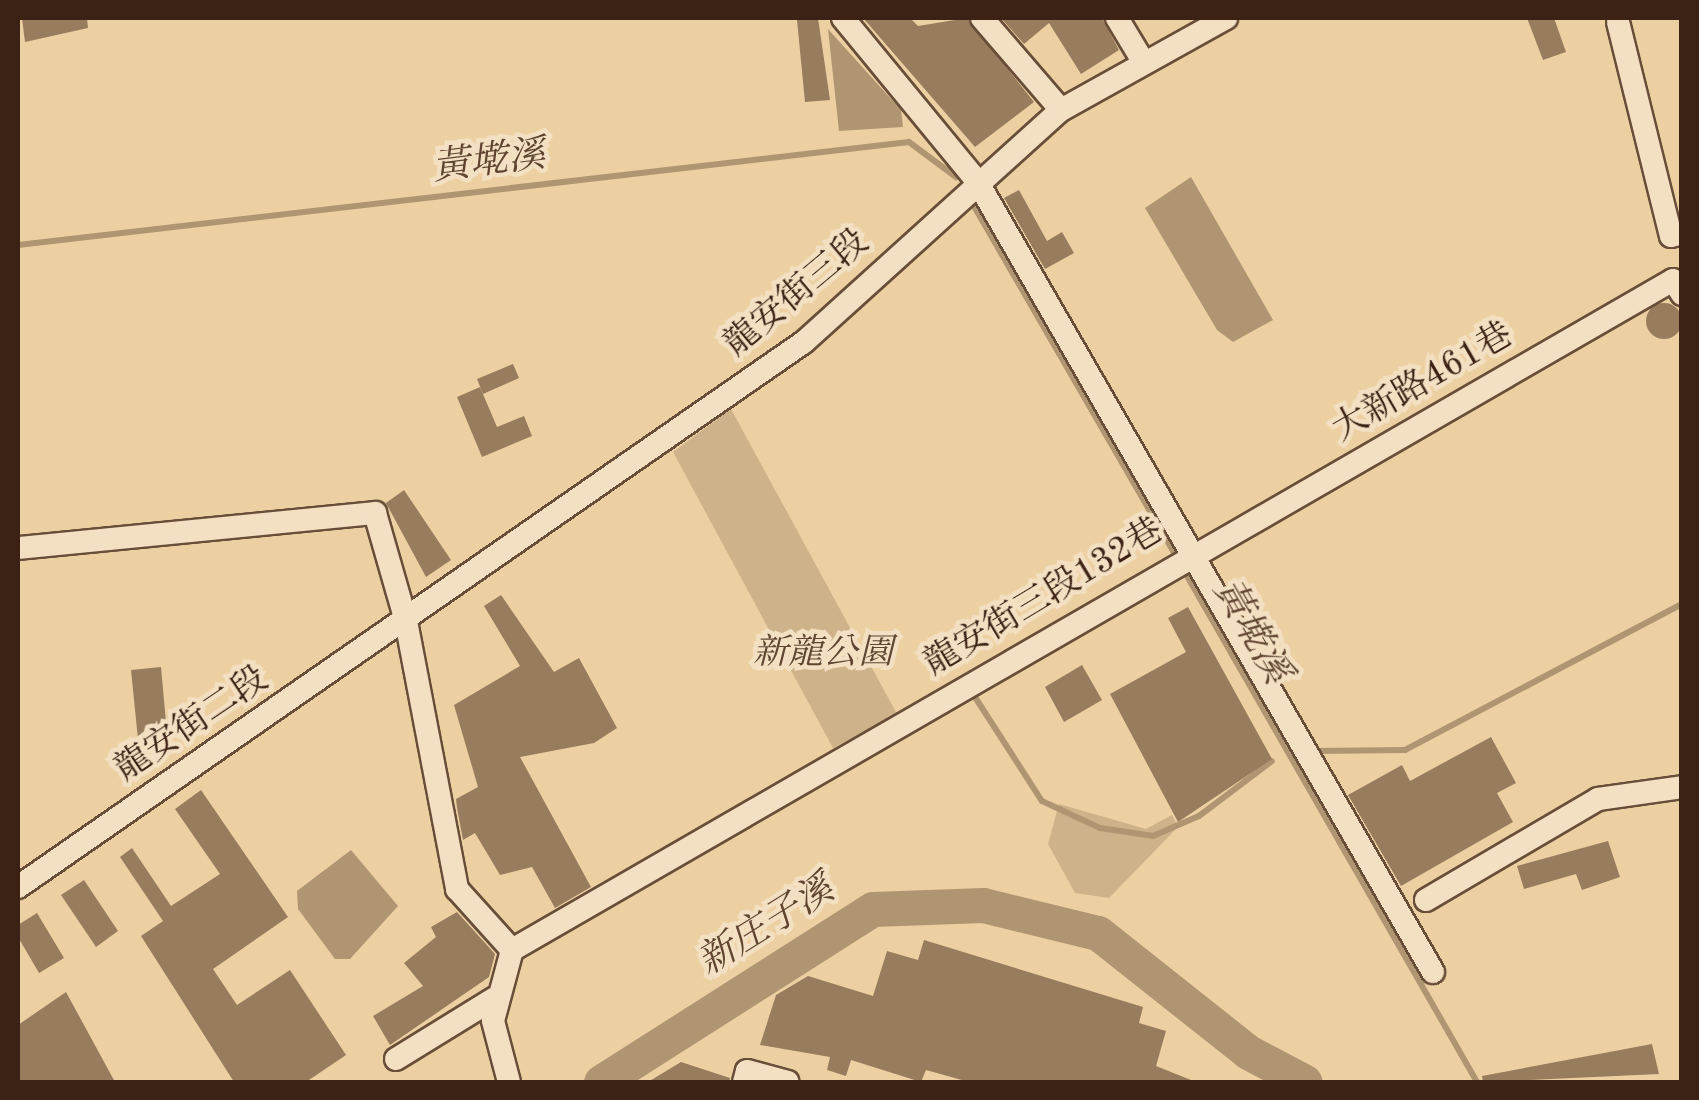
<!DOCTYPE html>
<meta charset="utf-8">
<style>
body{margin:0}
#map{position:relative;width:1699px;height:1100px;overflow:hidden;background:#ecd0a2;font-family:"Old Standard TT","Noto Serif TC",serif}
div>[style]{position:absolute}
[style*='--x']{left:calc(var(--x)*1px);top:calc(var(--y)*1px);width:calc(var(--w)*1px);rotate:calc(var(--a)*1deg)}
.green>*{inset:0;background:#ceb28a}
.water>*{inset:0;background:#b09572}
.stream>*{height:6px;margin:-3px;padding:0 3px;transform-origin:3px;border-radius:3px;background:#b09572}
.river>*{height:35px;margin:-17.5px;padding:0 17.5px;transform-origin:17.5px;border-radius:17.5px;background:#b09572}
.building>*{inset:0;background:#987c5e}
.round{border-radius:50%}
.roads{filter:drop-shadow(2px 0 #684e38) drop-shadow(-2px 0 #684e38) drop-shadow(0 2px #684e38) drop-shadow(0 -2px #684e38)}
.minor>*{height:22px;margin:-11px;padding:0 11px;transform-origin:11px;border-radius:11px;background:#f3e0c3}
span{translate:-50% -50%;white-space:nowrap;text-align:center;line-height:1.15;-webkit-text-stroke:9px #f3e0c3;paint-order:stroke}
.street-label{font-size:35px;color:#3c2214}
.park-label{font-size:35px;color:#604632;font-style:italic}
.water-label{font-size:38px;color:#5f4430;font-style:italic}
.frame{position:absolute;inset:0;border:20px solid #3c2214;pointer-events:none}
</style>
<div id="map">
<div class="green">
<div style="clip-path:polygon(731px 409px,897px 714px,833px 748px,673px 452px)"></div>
<div style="clip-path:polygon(1059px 804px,1146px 829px,1172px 815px,1178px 827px,1109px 898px,1075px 893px,1048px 844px)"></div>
</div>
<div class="water">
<div style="clip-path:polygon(828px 29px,901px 110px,903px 127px,839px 131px)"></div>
<div style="clip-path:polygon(1191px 177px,1273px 320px,1233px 342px,1217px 330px,1145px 208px)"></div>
<div style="clip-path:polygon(351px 850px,398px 906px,350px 959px,335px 959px,298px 909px,297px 891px)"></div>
</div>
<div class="stream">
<div style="--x:975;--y:208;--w:404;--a:60"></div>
<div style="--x:18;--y:245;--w:897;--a:-6.59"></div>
<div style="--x:909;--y:142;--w:59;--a:36.7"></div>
<div style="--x:1183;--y:569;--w:591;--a:60.18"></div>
<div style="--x:973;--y:694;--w:127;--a:57.2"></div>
<div style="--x:1042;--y:801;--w:64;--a:25"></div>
<div style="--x:1100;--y:828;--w:54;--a:8.6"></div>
<div style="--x:1153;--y:836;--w:50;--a:-23.5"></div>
<div style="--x:1199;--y:816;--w:91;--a:-37"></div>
<div style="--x:1314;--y:751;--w:91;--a:-0.6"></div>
<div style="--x:1405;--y:750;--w:313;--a:-27.8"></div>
</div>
<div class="river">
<div style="--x:601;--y:1082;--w:322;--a:-32.5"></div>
<div style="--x:873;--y:909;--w:110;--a:-2.1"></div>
<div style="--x:983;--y:905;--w:118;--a:13.7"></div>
<div style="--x:1098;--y:933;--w:191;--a:38.4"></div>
<div style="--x:1248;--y:1052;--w:64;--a:27.8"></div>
</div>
<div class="building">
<div style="clip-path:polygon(22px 18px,87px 18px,88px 28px,25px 42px)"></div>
<div style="clip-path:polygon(818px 18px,830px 100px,805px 102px,797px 20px)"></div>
<div style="clip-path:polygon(863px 18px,910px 18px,918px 26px,967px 18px,1034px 102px,975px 147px)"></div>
<div style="clip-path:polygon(1001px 18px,1102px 18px,1119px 50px,1081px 74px,1049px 23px,1024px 44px)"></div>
<div style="clip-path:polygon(1527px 18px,1554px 18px,1566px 52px,1543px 60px)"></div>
<div style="clip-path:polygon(1019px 190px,1047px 241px,1062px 232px,1074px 253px,1045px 269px,1004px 198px)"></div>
<div class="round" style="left:1646px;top:303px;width:36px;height:36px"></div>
<div style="clip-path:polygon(513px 364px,519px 378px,483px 394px,477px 379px)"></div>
<div style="clip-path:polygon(480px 387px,497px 427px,524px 416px,532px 436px,482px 457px,457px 397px)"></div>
<div style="clip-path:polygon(404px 490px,451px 560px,426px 577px,386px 503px)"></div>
<div style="clip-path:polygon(501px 595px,554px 672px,579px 658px,617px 728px,594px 743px,520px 757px,591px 887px,555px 908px,532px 867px,500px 875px,475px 833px,463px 840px,457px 808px,456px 799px,478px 787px,454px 705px,520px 666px,484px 606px)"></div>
<div style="clip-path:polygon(1188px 607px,1272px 759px,1178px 822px,1110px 694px,1186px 652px,1168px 618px)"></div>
<div style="clip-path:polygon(1082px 665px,1102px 700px,1064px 722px,1045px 687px)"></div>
<div style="clip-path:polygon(161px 667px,169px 756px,140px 759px,131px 670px)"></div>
<div style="clip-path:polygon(1491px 737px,1516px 783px,1497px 793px,1513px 822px,1401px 886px,1348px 795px,1402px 765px,1410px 781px)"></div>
<div style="clip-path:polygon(201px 790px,288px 917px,213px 969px,237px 1005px,290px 970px,346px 1055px,306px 1082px,234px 1082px,141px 936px,163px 921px,120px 857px,132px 848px,171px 906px,220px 874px,175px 809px)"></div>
<div style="clip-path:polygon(1608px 841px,1620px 877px,1582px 890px,1576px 874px,1524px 889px,1517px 866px)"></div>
<div style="clip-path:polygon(84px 880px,118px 931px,96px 947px,61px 895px)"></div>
<div style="clip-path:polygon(457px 912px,495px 954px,489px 977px,390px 1045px,373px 1016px,423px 986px,404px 963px,436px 937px,431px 927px)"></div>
<div style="clip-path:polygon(37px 913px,64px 958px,39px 973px,18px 937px,18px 925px)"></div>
<div style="clip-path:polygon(924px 940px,1143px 1007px,1139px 1023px,1166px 1031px,1156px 1066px,1196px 1082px,969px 1082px,926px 1070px,921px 1082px,851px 1060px,846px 1076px,827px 1070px,830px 1057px,760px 1045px,776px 995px,808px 976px,873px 996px,887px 951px,918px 960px)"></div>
<div style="clip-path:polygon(66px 992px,115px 1082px,18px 1082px,18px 1025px)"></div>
<div style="clip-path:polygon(1652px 1044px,1659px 1074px,1483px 1082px,1482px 1076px)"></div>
<div style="clip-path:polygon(681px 1062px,730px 1078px,729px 1082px,648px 1082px)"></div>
</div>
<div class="roads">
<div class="minor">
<div style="--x:843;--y:18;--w:211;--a:50.6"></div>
<div style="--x:977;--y:181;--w:913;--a:60.04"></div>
<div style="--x:982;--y:18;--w:121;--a:49.3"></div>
<div style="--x:1117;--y:18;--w:47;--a:59"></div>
<div style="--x:1618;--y:22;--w:220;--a:76.1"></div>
<div style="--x:1671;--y:236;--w:11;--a:-15"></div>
<div style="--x:18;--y:548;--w:359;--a:-5.6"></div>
<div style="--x:375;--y:513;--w:112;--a:74"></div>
<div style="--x:406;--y:621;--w:273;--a:79.2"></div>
<div style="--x:457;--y:889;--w:82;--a:48"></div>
<div style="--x:512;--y:950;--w:73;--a:105"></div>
<div style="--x:493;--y:1021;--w:63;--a:75.3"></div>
<div style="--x:18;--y:887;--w:956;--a:-34.74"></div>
<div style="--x:804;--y:342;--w:346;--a:-42.1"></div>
<div style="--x:1061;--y:110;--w:189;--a:-29.1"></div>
<div style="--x:1426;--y:900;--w:199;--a:-30.4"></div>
<div style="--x:1598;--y:799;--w:85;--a:-8.1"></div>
<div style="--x:512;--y:950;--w:1340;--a:-29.99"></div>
<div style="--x:1673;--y:280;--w:17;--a:57"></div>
<div style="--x:396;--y:1059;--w:116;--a:-31.6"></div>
<div style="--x:744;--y:1082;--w:11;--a:-75"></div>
<div style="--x:747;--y:1071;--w:42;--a:15"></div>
</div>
</div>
<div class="street-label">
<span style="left:797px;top:294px;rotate:-40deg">龍安街三段</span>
<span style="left:1423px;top:383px;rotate:-30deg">大新路461巷</span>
<span style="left:1044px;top:598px;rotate:-31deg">龍安街三段132巷</span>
<span style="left:192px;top:725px;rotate:-34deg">龍安街二段</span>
</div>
<div class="park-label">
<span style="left:823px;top:654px">新龍公園</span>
</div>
<div class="water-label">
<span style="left:489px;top:163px;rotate:-7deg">黃墘溪</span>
<span style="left:1250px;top:632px;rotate:60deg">黃墘溪</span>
<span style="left:767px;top:927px;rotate:-32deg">新庄子溪</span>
</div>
<div class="frame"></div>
</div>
